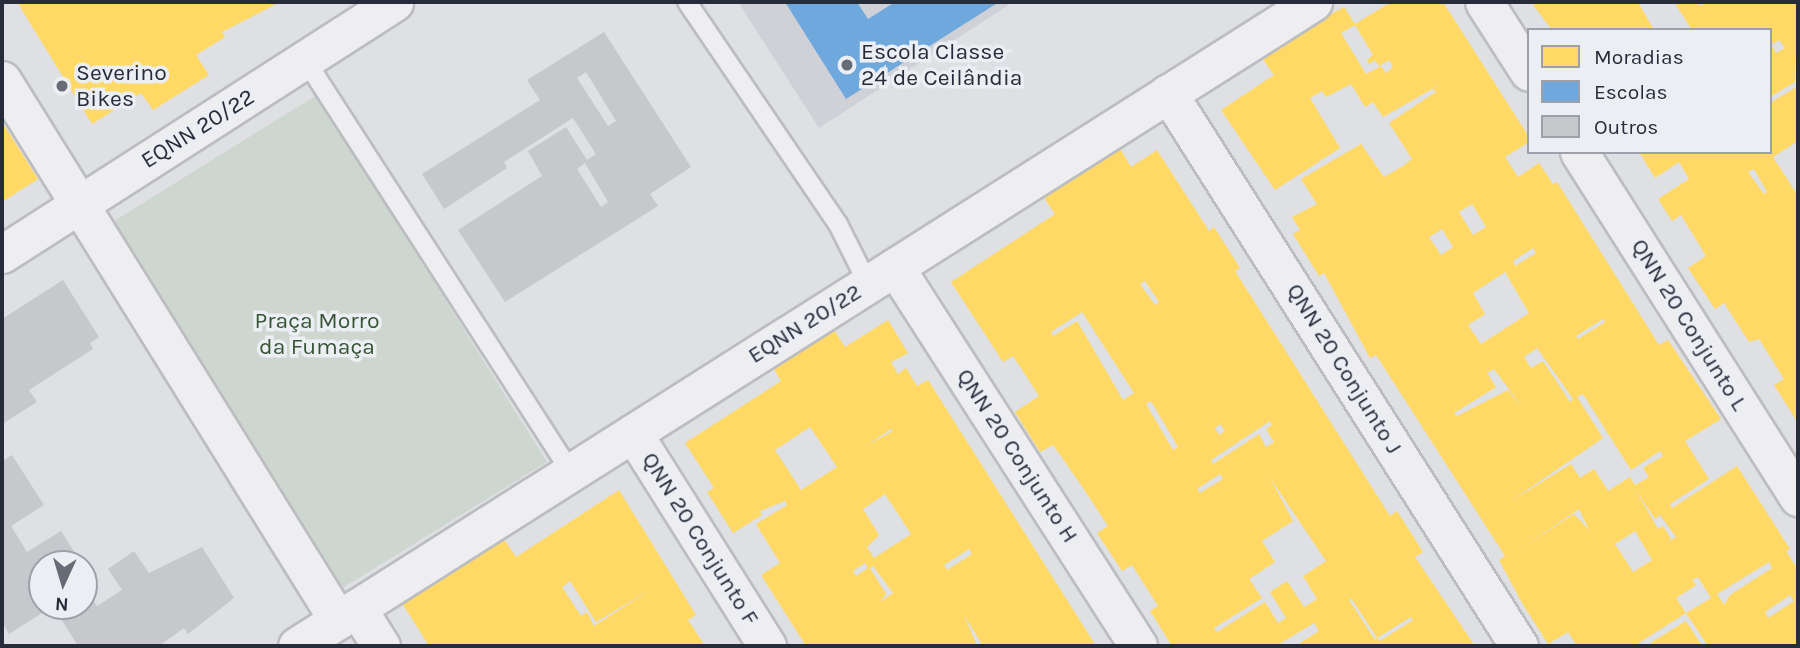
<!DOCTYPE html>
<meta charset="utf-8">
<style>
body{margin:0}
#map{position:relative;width:1800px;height:648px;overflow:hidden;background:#dee0e3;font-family:Karla,sans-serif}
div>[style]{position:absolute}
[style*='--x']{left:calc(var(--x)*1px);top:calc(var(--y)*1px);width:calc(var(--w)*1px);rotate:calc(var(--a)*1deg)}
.built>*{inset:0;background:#cfd1d7}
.green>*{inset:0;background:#ced7cf}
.homes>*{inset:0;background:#ffd966}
.schools>*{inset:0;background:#6fa8dc}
.building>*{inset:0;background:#c6c8cb}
.roads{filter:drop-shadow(2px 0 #bbbdc0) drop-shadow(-2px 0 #bbbdc0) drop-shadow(0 2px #bbbdc0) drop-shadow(0 -2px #bbbdc0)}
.service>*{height:18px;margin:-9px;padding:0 9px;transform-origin:9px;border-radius:9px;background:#eeeef0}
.minor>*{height:37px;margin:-18.5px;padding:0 18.5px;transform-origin:18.5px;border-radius:18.5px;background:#eeeef0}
.dots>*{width:19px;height:19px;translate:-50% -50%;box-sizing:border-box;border:4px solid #ebeef3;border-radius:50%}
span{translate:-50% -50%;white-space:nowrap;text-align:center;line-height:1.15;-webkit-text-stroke:7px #ebeef3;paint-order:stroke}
.poi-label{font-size:23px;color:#272c3b}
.left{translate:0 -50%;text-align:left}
.street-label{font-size:23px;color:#272c3b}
.park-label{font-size:23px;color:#375535}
.frame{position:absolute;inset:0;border:4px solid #272c3b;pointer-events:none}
.legend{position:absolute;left:1527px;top:28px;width:245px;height:126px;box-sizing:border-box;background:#ebeef3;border:2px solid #9da0a9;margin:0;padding:9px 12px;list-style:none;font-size:21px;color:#272c3b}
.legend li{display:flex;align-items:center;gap:14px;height:35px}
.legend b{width:35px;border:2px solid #9da0a9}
.north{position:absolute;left:28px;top:550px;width:70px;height:70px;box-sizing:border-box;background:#ebeef3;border:2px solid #9da0a9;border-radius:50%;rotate:184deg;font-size:19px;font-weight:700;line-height:28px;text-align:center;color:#272c3b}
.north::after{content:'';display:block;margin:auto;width:24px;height:32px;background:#676b76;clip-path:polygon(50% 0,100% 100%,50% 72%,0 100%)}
</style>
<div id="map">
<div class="built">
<div style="clip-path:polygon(738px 2px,1013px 2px,819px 128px)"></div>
</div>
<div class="green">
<div style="clip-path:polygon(317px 95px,547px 462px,331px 595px,101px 229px)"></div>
</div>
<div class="homes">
<div style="clip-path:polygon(17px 2px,280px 2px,222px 32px,225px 37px,196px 55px,209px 75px,153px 110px,141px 93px,92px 124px)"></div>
<div style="clip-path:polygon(evenodd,1391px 2px,1443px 2px,1529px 137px,1529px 142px,1505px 157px,1518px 177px,1539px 163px,1553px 184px,1557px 182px,1659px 345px,1668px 340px,1721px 419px,1685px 441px,1709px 479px,1670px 504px,1672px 508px,1737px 466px,1790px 549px,1786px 551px,1798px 570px,1798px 646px,1708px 646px,1686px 613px,1634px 646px,1577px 646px,1568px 632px,1548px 644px,1522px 603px,1499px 560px,1505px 556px,1376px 355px,1370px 358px,1324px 273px,1319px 276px,1293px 234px,1300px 230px,1292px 217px,1317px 204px,1301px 179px,1361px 144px,1384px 177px,1403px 166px,1412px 159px,1389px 123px,1437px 91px,1432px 90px,1441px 84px,1383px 117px,1373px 102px,1365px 107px,1351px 84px,1326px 97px,1322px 91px,1310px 98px,1340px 148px,1275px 190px,1221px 110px,1274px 75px,1262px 58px,1313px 24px,1344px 7px,1355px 24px,1391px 2px,1355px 25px,1373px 55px,1367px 60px,1369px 64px,1375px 60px,1379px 66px,1389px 60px,1393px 67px,1386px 73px,1381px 66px,1366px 74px,1341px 33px,1355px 25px,1391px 2px,1472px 204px,1486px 227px,1473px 235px,1459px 212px,1472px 204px,1391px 2px,1442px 229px,1453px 247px,1441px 255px,1429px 237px,1442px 229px,1391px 2px,1533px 248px,1536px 253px,1515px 266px,1513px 261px,1533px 248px,1391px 2px,1505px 272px,1529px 313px,1481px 344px,1468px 325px,1485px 314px,1473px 293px,1505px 272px,1391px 2px,1603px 319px,1605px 322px,1578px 339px,1576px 336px,1603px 319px,1391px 2px,1537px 348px,1573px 399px,1570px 402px,1543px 361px,1531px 368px,1524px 357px,1537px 348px,1391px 2px,1494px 369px,1523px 408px,1508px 390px,1457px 416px,1454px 413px,1496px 387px,1487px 373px,1494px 369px,1391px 2px,1583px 394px,1631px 470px,1660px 451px,1663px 456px,1643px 468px,1649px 477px,1635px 485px,1630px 477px,1608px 491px,1594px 469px,1580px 478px,1571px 464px,1511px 501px,1603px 438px,1577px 397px,1583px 394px,1391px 2px,1635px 489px,1655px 519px,1660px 515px,1676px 537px,1667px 543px,1671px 539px,1663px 526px,1658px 529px,1635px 489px,1391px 2px,1579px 509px,1589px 530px,1574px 514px,1522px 548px,1579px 509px,1391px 2px,1635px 531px,1652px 560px,1633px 572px,1615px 544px,1635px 531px,1391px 2px,1769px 562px,1772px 568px,1730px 595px,1724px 605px,1717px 594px,1769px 562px,1391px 2px,1698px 577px,1711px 598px,1686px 613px,1676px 598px,1696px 585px,1692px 580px,1698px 577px,1391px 2px,1790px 595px,1794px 601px,1768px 618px,1765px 612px,1790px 595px)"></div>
<div style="clip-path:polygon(1531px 2px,1638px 2px,1654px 30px,1552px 30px)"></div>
<div style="clip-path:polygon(evenodd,1674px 2px,1698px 2px,1700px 6px,1708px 2px,1798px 2px,1795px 82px,1770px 97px,1770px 30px,1692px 30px,1674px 2px,1779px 40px,1785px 48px,1776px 53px,1771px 45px,1779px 40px)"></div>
<div style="clip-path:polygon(evenodd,1798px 86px,1798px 141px,1773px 157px,1798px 196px,1798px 423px,1774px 385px,1784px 379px,1759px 339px,1749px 342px,1724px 303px,1715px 309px,1688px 268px,1706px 256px,1681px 215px,1672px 221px,1658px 199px,1689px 179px,1679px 162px,1655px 178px,1639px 152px,1770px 152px,1770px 103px,1798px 86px,1754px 169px,1767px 192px,1764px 194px,1748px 172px,1754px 169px)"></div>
<div style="clip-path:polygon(2px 122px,38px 179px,2px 202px)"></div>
<div style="clip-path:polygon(evenodd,1119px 147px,1131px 167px,1157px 150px,1209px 231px,1214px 227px,1240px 268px,1235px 271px,1390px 516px,1397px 511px,1423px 552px,1415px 557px,1475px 646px,1302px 646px,1300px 643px,1319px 631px,1314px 623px,1276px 646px,1172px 646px,1150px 611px,1158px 606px,1132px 565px,1122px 571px,1097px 533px,1108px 526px,1081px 485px,1053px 445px,1040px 452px,1015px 412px,1039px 396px,1013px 356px,1003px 362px,951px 282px,1055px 214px,1042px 195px,1119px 147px,1145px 281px,1159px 302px,1155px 305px,1140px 284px,1145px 281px,1119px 147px,1082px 312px,1134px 393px,1123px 400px,1077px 321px,1053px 336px,1051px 332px,1082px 312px,1119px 147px,1151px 401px,1178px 447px,1173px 450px,1146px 404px,1151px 401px,1119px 147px,1270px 421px,1272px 425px,1266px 429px,1274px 442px,1266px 447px,1259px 434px,1213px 464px,1211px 460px,1270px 421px,1119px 147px,1220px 424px,1225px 431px,1219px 435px,1215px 428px,1220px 424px,1119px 147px,1220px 474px,1223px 479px,1200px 493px,1197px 489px,1220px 474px,1119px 147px,1270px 478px,1326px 561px,1303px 576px,1317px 599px,1304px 607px,1287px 581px,1270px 592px,1286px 618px,1278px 623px,1265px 602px,1217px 632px,1214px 628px,1262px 598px,1249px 579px,1275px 562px,1262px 541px,1293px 521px,1270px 478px,1119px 147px,1351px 598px,1377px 638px,1375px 640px,1349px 600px,1351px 598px,1119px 147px,1411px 617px,1413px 620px,1380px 641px,1377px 638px,1411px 617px)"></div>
<div style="clip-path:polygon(evenodd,888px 320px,908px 353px,891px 362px,898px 374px,906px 368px,917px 386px,928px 380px,1096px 646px,983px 646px,964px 615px,977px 646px,806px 646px,761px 575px,780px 563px,756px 524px,787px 505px,785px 501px,760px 511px,762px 515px,733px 533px,707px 492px,714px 488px,685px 443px,781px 381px,772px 366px,832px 327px,845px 347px,888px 320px,810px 427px,837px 467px,801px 490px,775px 450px,810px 427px,888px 320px,891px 429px,893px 431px,867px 445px,891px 429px,888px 320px,885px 494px,911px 534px,874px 558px,867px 547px,879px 535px,863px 509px,885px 494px,888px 320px,969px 549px,972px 554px,947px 570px,944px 565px,969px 549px,888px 320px,865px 563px,868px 568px,856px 576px,853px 571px,865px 563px,888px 320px,873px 566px,893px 593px,880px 602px,886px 594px,870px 568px,873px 566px)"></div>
<div style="clip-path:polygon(evenodd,619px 490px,696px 615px,688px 620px,705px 646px,429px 646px,402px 603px,503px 538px,516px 557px,619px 490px,570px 581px,596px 622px,650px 590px,594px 626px,587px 612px,581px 616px,562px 587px,570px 581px)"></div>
<div style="clip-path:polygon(1686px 621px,1702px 646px,1648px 646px,1655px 640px)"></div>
</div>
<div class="schools">
<div style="clip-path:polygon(785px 2px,857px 2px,868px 19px,895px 2px,999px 2px,846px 99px)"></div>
</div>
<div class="building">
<div style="clip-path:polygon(evenodd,604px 32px,691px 167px,650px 194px,658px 206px,505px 302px,458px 230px,542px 176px,528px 151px,566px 127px,587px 160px,596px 154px,573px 118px,504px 162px,507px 168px,444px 209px,422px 174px,540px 100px,527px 80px,604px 32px,586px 72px,616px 121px,608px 126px,577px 78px,586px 72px,604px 32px,585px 163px,608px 202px,601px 207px,577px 169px,585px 163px)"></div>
<div style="clip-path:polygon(63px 280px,99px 337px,90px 343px,93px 349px,29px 390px,37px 402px,2px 424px,2px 319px)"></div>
<div style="clip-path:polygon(12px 455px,44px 505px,11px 526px,27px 552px,61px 531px,82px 564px,42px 564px,42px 606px,53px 606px,9px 634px,2px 622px,2px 461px)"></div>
<div style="clip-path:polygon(202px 547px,234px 598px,188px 634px,184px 628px,159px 646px,78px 646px,53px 606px,84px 606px,84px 586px,97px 606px,122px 590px,108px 569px,134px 551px,149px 573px)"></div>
<div style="clip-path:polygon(84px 568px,91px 579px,84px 584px)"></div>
</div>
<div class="roads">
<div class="service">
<div style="--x:687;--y:2;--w:268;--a:55.8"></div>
<div style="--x:838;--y:224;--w:67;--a:63.4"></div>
<div style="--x:306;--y:61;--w:489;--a:57.2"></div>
</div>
<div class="minor">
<div style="--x:1484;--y:2;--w:83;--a:57.3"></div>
<div style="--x:2;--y:80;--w:636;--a:58.11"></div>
<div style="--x:1168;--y:93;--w:655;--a:57.6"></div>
<div style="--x:1579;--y:152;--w:409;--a:57.6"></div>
<div style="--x:2;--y:254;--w:466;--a:-32.7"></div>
<div style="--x:895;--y:267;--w:450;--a:57.3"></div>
<div style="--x:633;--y:433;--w:252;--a:57.8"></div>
<div style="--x:357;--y:608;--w:45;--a:57.7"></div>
<div style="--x:297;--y:646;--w:1203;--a:-32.37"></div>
</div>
</div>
<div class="dots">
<div style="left:847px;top:65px;background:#676b76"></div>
<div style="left:62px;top:86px;background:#676b76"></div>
</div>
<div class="poi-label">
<span class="left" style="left:861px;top:65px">Escola Classe<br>24 de Ceilândia</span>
<span class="left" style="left:76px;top:86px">Severino<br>Bikes</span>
</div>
<div class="street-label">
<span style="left:198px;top:129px;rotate:-32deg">EQNN 20/22</span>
<span style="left:805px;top:324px;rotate:-32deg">EQNN 20/22</span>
<span style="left:1689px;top:325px;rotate:58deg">QNN 20 Conjunto L</span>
<span style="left:1344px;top:369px;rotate:58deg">QNN 20 Conjunto J</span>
<span style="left:1017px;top:456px;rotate:57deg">QNN 20 Conjunto H</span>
<span style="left:700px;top:539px;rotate:58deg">QNN 20 Conjunto F</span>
</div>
<div class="park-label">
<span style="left:317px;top:334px">Praça Morro<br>da Fumaça</span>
</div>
<div class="frame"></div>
<ul class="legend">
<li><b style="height:19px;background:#ffd966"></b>Moradias</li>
<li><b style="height:19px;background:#6fa8dc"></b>Escolas</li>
<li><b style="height:19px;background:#c6c8cb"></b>Outros</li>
</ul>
<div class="north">N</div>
</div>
